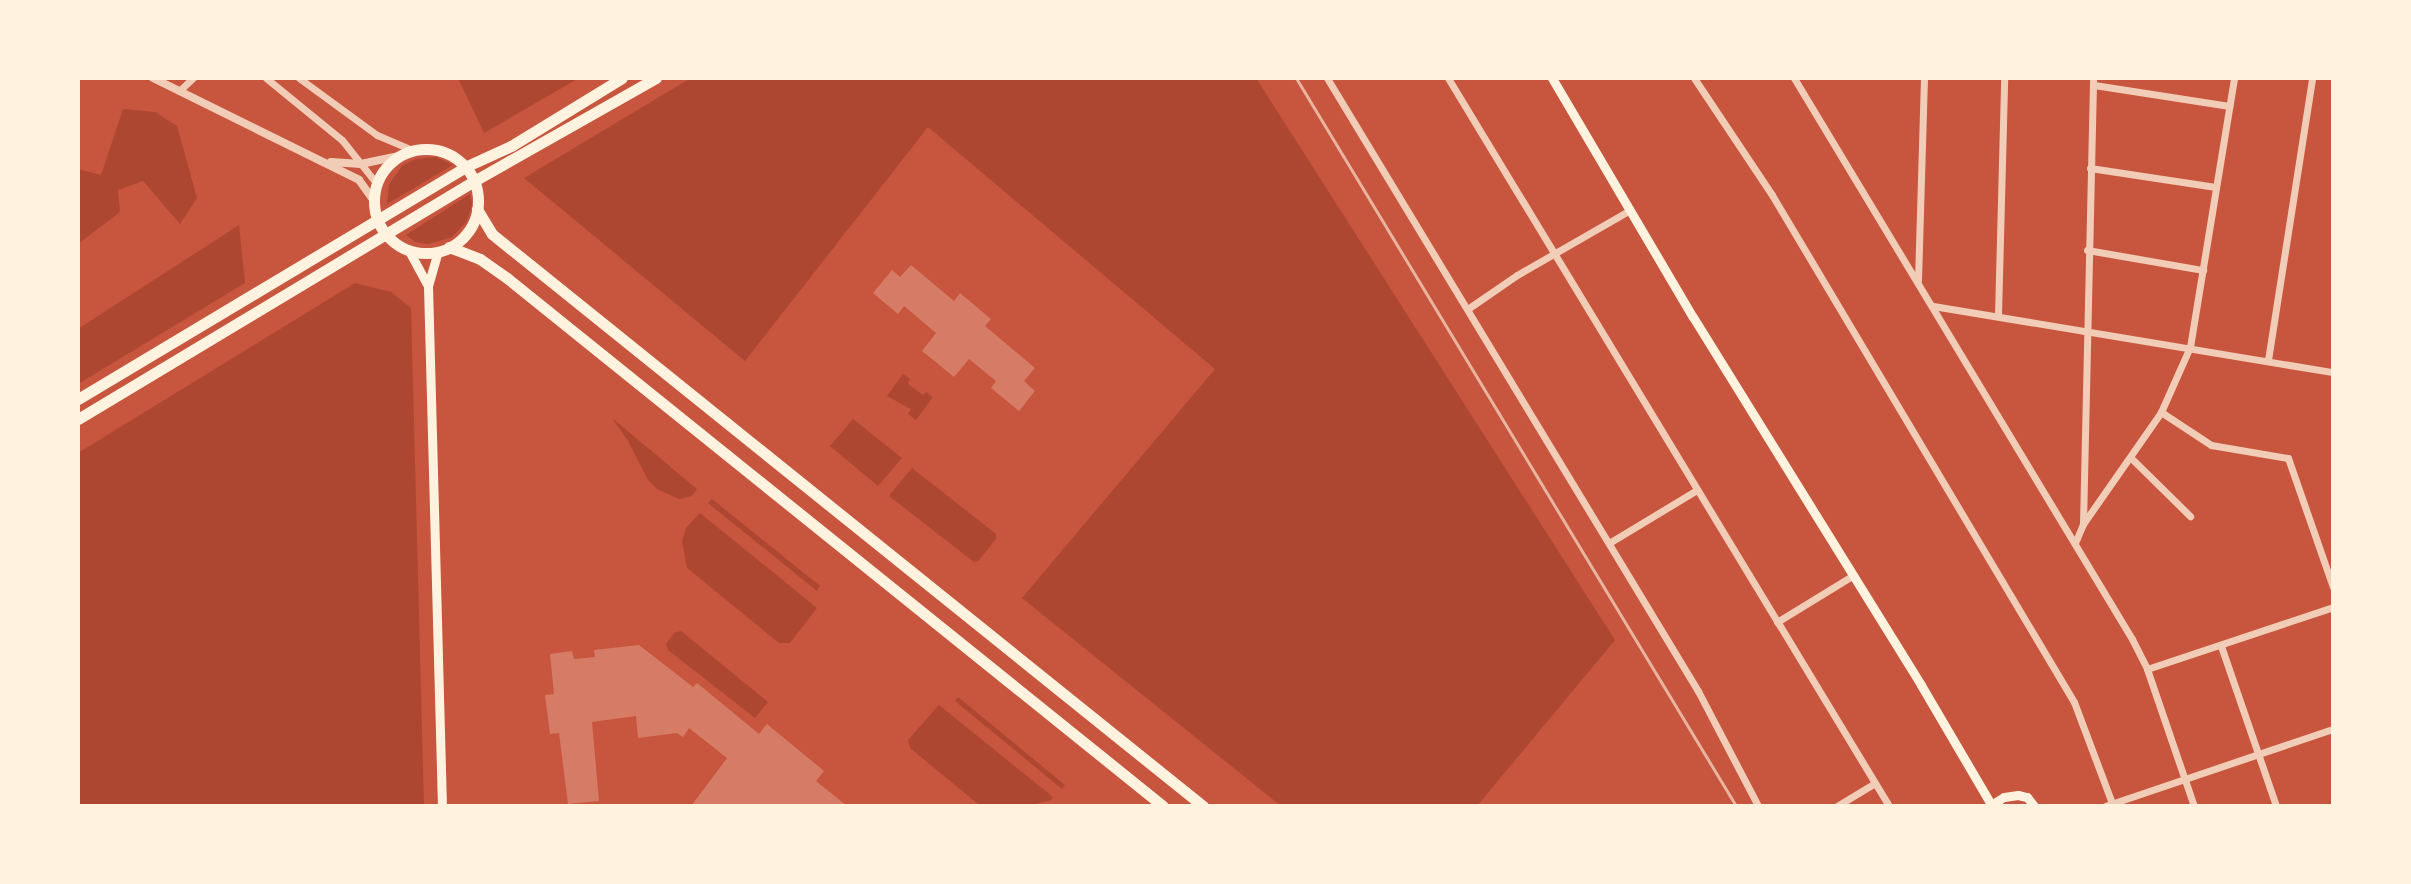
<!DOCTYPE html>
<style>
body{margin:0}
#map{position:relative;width:2411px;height:884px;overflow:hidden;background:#c8553d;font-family:"Alegreya Sans",sans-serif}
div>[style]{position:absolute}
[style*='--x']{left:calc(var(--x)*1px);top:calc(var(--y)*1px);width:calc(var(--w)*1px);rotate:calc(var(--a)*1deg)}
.green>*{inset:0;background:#ae4732}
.building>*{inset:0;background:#d67c66}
.minor>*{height:7px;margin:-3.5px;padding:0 3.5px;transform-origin:3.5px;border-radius:3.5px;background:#f1ccb7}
.tertiary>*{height:8px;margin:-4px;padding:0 4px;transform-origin:4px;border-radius:4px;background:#f1ccb7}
.secondary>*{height:9px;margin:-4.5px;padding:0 4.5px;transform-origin:4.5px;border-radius:4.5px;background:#fff3e0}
.primary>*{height:11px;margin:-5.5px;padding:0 5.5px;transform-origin:5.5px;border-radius:5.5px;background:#fff3e0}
.primary>.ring{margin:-5.5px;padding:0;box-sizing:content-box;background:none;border:11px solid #fff3e0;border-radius:50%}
.rail>*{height:3px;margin:-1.5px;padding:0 1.5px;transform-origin:1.5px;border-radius:1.5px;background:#e9b49f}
span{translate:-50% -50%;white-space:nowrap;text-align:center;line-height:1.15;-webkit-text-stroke:7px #fff3e0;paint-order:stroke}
.frame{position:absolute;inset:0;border:80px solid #fff3e0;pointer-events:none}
</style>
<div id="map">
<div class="green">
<div style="clip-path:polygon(458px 78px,579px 78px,484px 133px)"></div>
<div style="clip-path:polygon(691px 78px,1256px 78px,1615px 640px,1477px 806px,1281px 806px,1022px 598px,1215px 369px,928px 127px,745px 361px,524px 178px)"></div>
<div style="clip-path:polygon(123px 109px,155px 112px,177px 126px,197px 198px,180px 224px,143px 181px,118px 190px,120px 212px,78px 244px,78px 169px,101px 175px)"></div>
<div style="clip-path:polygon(436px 157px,453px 165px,387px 204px,389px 184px,403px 165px,416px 159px)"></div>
<div style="clip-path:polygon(470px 194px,472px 204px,467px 221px,452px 237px,428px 244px,415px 242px,406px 235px)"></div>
<div style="clip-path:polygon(239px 225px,245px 283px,78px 384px,78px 329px)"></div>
<div style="clip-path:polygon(355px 283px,391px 292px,411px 308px,424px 806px,78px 806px,78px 453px)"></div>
<div style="clip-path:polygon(903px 374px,910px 379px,908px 384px,923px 395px,926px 392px,933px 397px,916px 420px,908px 414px,911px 409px,887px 396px)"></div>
<div style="clip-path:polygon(612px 418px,697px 489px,692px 496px,679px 499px,657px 489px,648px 480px,628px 441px)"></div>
<div style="clip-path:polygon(853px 419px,902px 458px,878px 486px,830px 446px)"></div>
<div style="clip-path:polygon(912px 468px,996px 534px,996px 539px,978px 561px,974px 562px,889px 496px)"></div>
<div style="clip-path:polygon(712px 499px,820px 586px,817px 591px,708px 503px)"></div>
<div style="clip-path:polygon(700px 513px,817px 608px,790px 643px,779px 643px,687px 568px,682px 541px,686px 528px)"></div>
<div style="clip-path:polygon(681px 631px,768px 702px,755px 718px,668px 650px,666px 644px,674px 633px)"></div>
<div style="clip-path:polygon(958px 697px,1065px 785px,1062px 789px,955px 701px)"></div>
<div style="clip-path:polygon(939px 705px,1053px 797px,1051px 800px,1028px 806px,978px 804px,910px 748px,908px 740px)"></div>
</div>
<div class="building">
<div style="clip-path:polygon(911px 265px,954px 301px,960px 293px,991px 319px,985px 326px,1035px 368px,1024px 381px,1035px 391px,1019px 411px,991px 388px,996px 381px,969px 359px,954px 377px,922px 351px,936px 333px,904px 306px,898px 314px,873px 293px,892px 270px,900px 277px)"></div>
<div style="clip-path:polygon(639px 645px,693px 687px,697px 683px,759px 734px,767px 724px,824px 771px,816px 781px,847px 806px,691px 806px,727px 758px,689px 728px,683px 737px,677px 733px,638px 738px,636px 716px,592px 722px,599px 801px,568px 804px,559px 733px,550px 734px,545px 695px,554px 694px,550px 654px,572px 651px,574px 659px,595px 657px,594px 650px)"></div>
</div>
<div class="minor">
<div style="--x:266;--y:78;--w:98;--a:39.2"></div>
<div style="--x:342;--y:140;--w:56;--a:51.5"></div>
<div style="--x:299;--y:78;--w:97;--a:36.2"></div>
<div style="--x:377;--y:135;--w:38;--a:23"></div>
<div style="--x:1327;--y:78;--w:717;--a:58.82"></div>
<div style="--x:1698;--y:691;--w:130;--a:62.4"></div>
<div style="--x:1448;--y:78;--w:851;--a:58.79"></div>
<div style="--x:1694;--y:78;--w:141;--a:56.3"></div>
<div style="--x:1772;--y:195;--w:590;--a:59.22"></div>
<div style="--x:2074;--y:702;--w:111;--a:69.4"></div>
<div style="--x:1794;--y:78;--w:655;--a:58.93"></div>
<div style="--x:2132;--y:639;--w:34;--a:63"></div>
<div style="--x:2147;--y:669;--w:145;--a:71.1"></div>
<div style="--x:2094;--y:85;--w:137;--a:8.8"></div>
<div style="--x:180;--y:90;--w:18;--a:-43"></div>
<div style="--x:2090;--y:168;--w:127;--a:8.6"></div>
<div style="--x:2087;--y:250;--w:118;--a:9.8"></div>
<div style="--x:1918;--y:280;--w:202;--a:-88.3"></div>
<div style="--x:1933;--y:306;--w:405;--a:9.4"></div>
<div style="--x:1469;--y:308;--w:58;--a:-34.5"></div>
<div style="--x:1517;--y:275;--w:130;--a:-29.9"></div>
<div style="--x:1998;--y:315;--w:237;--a:-88.5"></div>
<div style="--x:2268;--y:360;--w:285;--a:-81.1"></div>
<div style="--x:2161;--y:412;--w:60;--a:33.4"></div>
<div style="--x:2211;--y:445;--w:78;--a:9.6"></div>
<div style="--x:2288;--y:458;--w:137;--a:70.8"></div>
<div style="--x:2131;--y:458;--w:83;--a:44.5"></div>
<div style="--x:2083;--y:524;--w:446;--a:-88.7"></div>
<div style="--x:1609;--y:543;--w:103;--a:-31.1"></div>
<div style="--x:2075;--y:543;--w:21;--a:-67"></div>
<div style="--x:2083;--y:524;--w:136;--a:-55.1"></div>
<div style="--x:2161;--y:412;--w:71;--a:-66"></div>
<div style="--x:2190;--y:347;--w:273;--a:-80.7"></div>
<div style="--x:1777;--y:622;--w:88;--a:-31.5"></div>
<div style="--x:2221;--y:646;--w:169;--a:71"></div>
<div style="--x:2147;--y:669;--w:196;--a:-18.4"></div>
<div style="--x:1837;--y:806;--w:44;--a:-31.2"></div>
<div style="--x:2105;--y:806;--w:241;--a:-18.7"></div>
</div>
<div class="tertiary">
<div style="--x:153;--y:78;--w:230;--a:26.3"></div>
<div style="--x:359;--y:180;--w:26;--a:54"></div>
<div style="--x:331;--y:162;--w:30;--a:4"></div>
<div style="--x:361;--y:164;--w:40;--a:-12"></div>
</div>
<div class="secondary">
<div style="--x:1552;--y:78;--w:277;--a:59.5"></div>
<div style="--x:1693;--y:317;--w:433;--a:58.2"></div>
<div style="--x:1921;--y:685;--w:140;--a:59.6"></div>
<div style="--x:408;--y:249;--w:42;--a:61.6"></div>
<div style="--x:438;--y:251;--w:36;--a:106"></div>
<div style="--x:428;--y:286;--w:520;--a:88.46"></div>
<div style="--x:1991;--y:805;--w:15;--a:-32"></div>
<div style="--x:2004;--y:797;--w:14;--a:-8"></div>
<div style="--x:2018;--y:795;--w:9;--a:13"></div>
<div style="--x:2027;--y:797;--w:11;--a:52"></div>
</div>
<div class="primary">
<div class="ring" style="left:374px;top:149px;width:93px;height:93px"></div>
<div style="--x:477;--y:209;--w:29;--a:59"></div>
<div style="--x:492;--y:234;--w:913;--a:38.82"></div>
<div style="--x:449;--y:247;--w:33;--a:21"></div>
<div style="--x:480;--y:259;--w:33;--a:35"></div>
<div style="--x:507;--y:278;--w:842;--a:38.83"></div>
<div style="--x:78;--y:399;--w:451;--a:-30.9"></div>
<div style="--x:465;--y:167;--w:51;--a:-24.5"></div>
<div style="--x:511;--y:146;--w:130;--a:-31.5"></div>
<div style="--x:78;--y:419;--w:462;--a:-31"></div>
<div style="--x:474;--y:181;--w:209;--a:-29.5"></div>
</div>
<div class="rail">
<div style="--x:1296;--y:78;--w:851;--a:58.85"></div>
</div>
<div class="frame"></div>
</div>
